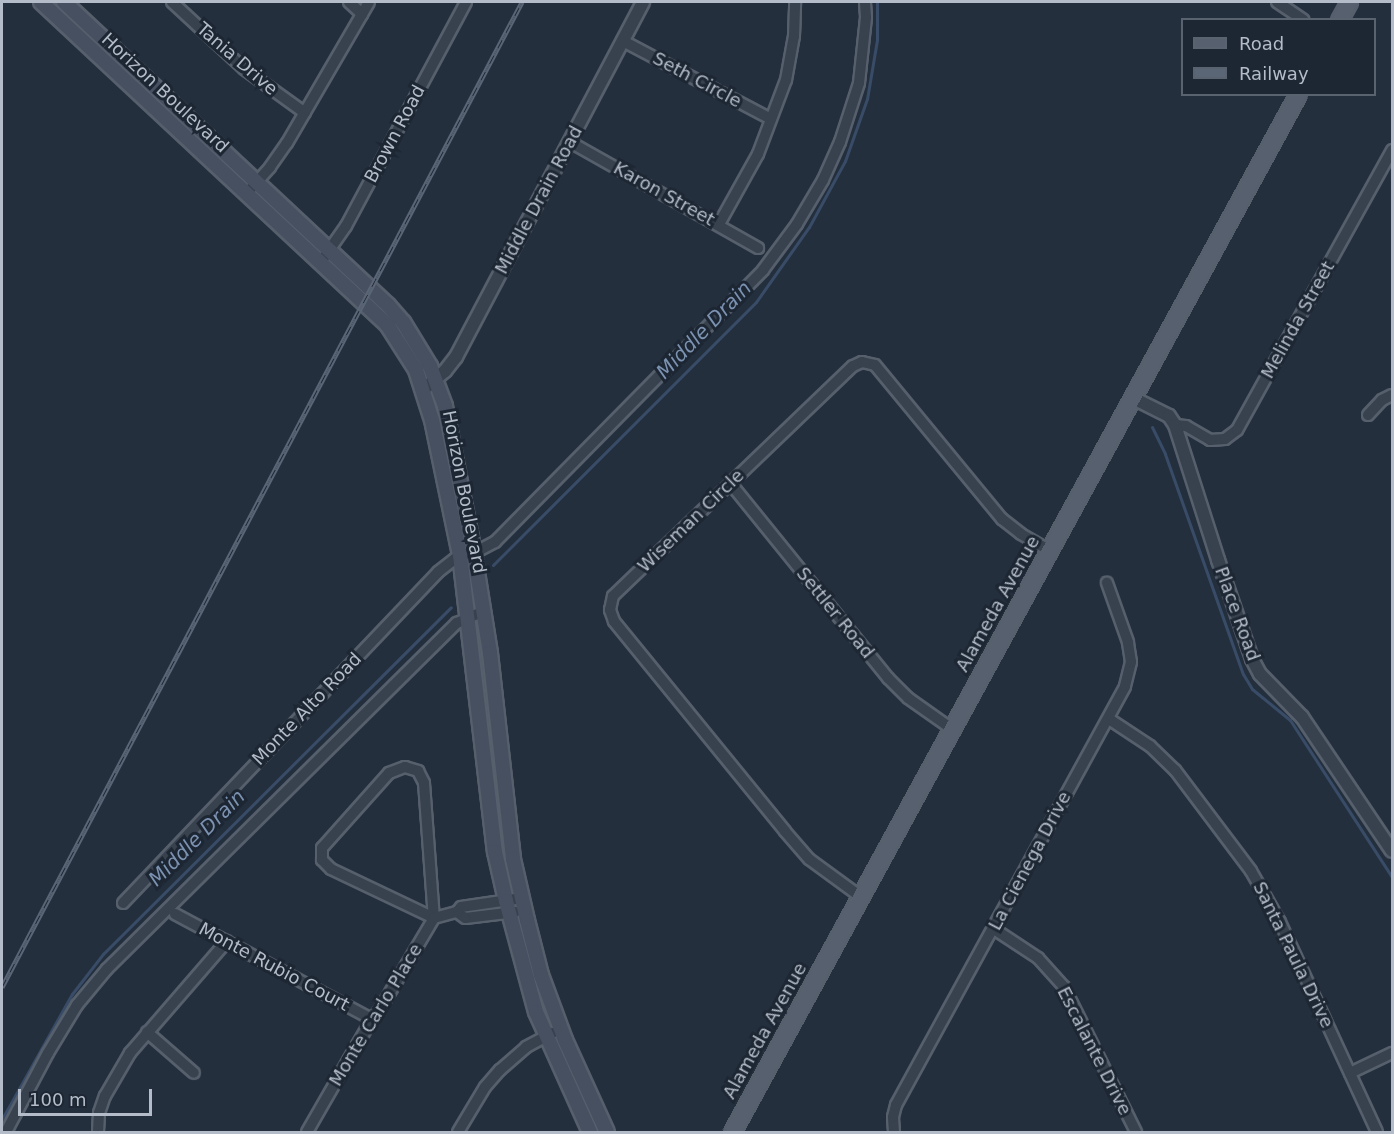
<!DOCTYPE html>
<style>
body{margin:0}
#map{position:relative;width:1394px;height:1134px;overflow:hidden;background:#242f3e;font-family:"DejaVu Sans",sans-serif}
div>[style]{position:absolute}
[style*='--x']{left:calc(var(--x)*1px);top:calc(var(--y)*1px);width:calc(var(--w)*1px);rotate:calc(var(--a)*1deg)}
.stream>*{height:3px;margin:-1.5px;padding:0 1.5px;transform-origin:1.5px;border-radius:1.5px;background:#394c67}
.roads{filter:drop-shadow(2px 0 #565f6c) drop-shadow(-2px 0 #565f6c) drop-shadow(0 2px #565f6c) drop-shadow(0 -2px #565f6c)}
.minor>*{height:10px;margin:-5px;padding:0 5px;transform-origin:5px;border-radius:5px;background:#38414e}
.tertiary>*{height:12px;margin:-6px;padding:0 6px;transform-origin:6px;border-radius:6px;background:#38414e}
.secondary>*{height:14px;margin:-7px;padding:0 7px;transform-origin:7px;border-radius:7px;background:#465061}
.primary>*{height:15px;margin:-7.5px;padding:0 7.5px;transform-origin:7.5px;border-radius:7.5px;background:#56606e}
.rail>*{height:5px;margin-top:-2.5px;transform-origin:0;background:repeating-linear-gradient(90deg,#1d2633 0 9px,#5a6575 0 18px);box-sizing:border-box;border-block:2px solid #5a6575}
span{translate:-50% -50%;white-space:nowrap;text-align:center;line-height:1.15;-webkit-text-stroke:6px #1d2633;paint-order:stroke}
.street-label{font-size:18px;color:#b4bcc9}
.water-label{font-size:20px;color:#7c92b1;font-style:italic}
.frame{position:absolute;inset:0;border:3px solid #b4bcc9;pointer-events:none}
.legend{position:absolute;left:1181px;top:18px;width:195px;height:78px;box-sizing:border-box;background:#1d2633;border:2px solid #59626f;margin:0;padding:8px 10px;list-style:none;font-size:18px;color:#b4bcc9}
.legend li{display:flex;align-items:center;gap:12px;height:30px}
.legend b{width:30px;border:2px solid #59626f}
.scale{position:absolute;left:18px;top:1089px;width:134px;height:27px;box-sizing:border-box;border:3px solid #b4bcc9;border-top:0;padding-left:8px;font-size:18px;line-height:21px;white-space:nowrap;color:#b4bcc9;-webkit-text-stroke:4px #1d2633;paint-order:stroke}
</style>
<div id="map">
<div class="stream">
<div style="--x:1152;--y:427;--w:30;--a:64"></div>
<div style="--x:1165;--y:454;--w:233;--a:70.5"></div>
<div style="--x:1243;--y:674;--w:17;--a:59"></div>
<div style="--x:1252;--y:689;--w:49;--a:39.2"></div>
<div style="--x:1290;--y:720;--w:187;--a:57"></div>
<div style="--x:493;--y:565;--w:372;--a:-45"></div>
<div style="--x:756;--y:302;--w:92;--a:-54.8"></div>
<div style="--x:809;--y:227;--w:75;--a:-61.4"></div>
<div style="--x:845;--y:161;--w:66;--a:-70.5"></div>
<div style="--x:867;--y:99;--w:60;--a:-80.4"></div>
<div style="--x:877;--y:40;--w:38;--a:-90"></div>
<div style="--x:2;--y:1119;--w:143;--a:-60.8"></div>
<div style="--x:72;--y:994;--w:51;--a:-52.2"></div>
<div style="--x:103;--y:954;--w:491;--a:-44.9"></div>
</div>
<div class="roads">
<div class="minor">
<div style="--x:172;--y:2;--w:98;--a:42.9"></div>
<div style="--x:244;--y:69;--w:75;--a:35.8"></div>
<div style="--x:349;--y:2;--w:18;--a:43"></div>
<div style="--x:1277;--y:2;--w:32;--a:34"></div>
<div style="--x:623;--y:41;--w:167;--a:27.8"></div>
<div style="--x:570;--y:142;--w:216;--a:29.4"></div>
<div style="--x:246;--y:194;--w:36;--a:-48"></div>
<div style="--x:270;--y:167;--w:29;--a:-55"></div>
<div style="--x:287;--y:143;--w:163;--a:-59.8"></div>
<div style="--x:719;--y:224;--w:80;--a:-60.9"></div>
<div style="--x:758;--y:154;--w:79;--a:-69.3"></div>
<div style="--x:786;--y:80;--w:45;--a:-79.7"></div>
<div style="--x:794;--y:36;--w:34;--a:-88"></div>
<div style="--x:320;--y:263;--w:45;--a:-54.9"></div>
<div style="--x:346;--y:226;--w:254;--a:-61.8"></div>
<div style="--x:1368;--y:415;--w:21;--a:-47"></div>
<div style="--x:1382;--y:400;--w:11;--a:-27"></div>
<div style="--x:1175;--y:425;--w:11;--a:5"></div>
<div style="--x:1186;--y:426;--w:28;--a:30"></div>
<div style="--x:1210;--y:440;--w:15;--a:-4"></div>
<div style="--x:1225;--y:439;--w:15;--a:-37"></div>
<div style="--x:1237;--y:430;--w:320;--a:-61"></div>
<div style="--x:731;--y:484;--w:250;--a:51"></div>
<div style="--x:888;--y:678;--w:28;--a:45"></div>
<div style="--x:908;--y:698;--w:54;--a:35.2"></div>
<div style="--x:1109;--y:719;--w:49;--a:33.4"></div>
<div style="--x:1150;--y:746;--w:35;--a:44"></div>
<div style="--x:1175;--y:770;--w:126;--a:53"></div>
<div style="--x:1251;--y:871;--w:59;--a:60.4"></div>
<div style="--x:1280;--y:922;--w:231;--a:65.2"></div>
<div style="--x:405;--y:767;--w:14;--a:17"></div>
<div style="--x:418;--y:771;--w:13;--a:63"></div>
<div style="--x:424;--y:783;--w:135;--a:85.8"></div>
<div style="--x:434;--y:918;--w:114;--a:-154.6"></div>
<div style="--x:331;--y:869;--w:13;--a:-135"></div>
<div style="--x:322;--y:860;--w:12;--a:-90"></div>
<div style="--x:322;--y:848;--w:101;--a:-48.2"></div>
<div style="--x:389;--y:773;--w:17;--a:-21"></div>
<div style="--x:861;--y:897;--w:64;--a:-143.8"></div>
<div style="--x:809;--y:859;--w:37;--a:-131"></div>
<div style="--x:785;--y:831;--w:271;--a:-129.2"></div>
<div style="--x:614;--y:621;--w:12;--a:-110"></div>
<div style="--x:610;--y:610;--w:14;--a:-78"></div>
<div style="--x:613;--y:596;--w:332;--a:-43.8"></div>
<div style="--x:853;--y:366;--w:10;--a:-24"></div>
<div style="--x:862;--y:362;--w:13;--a:13"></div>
<div style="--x:875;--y:365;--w:200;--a:50.5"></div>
<div style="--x:1002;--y:519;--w:24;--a:38"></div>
<div style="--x:1021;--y:534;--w:34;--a:30"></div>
<div style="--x:123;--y:903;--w:457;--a:-46.4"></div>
<div style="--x:438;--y:572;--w:28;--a:-38"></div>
<div style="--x:460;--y:555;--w:14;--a:-8"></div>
<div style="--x:474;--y:553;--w:24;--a:-28"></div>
<div style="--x:495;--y:542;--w:382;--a:-45.4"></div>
<div style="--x:763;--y:270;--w:57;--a:-53.5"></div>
<div style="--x:797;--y:224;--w:51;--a:-59.4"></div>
<div style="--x:823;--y:180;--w:42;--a:-65.9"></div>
<div style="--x:840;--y:142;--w:62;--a:-72.1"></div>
<div style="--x:859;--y:83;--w:66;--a:-83.9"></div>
<div style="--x:866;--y:17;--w:15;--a:-94"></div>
<div style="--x:515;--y:912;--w:50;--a:173.2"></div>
<div style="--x:465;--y:918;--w:10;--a:-143"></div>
<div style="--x:457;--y:912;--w:6;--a:-51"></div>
<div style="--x:461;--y:907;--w:62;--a:-8.4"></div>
<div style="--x:175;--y:914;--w:223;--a:28.1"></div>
<div style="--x:994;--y:929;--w:53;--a:33.4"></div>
<div style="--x:1038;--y:958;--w:39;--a:48"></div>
<div style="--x:1064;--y:987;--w:162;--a:63.6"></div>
<div style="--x:147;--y:1032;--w:62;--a:41.1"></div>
<div style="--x:1350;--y:1073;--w:47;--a:-25.5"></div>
<div style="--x:6;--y:1132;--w:89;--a:-62"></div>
<div style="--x:48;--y:1053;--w:56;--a:-58.9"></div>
<div style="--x:77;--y:1005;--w:47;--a:-50.2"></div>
<div style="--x:107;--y:969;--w:492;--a:-44.7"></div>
<div style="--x:457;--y:623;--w:30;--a:-24"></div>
<div style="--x:98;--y:1132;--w:19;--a:-87"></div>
<div style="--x:99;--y:1113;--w:18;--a:-71"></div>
<div style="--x:105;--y:1096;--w:50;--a:-59.8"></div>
<div style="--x:130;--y:1053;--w:148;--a:-49.1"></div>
<div style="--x:307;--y:1132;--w:130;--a:-60.1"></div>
<div style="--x:372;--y:1019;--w:11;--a:-49"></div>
<div style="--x:379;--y:1011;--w:108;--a:-59.4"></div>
<div style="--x:434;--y:918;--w:24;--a:-15"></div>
<div style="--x:458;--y:1132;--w:52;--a:-59"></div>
<div style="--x:485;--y:1087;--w:23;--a:-49"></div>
<div style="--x:500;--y:1070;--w:35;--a:-41"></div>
<div style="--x:526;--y:1047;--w:30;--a:-28"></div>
<div style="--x:894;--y:1132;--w:15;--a:-94"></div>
<div style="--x:893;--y:1117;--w:12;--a:-76"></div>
<div style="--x:896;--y:1105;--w:477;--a:-61.3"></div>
<div style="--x:1125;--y:686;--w:25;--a:-76"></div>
<div style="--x:1131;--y:662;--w:20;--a:-99"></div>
<div style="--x:1128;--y:642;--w:63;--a:-109.6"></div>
</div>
<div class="tertiary">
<div style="--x:423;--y:390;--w:29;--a:-41"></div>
<div style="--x:445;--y:371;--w:18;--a:-52"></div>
<div style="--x:456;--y:357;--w:401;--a:-62.2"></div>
<div style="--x:1133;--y:398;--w:40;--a:26.6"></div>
<div style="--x:1169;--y:416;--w:11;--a:56"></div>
<div style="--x:1175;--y:425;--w:142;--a:72.3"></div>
<div style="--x:1218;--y:560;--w:105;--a:71"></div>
<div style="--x:1252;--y:659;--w:17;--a:62"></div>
<div style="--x:1260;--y:674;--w:60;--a:45.7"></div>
<div style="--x:1302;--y:717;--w:161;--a:56.1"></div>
</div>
<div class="secondary">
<div style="--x:41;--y:2;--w:475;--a:43"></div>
<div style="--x:388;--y:326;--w:52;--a:57.5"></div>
<div style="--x:416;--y:370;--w:52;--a:72.3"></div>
<div style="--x:432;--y:420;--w:138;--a:78.3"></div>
<div style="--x:460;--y:555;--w:299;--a:83.3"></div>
<div style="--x:495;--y:852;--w:50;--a:77.3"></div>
<div style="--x:506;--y:901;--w:115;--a:74.9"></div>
<div style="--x:536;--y:1012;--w:132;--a:65.8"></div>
<div style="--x:64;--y:2;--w:444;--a:43.1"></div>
<div style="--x:388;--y:305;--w:23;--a:49"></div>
<div style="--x:403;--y:322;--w:52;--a:58.5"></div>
<div style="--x:430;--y:366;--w:43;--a:69.4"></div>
<div style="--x:445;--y:406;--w:150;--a:78.8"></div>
<div style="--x:474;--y:553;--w:101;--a:80.9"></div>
<div style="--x:490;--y:653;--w:207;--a:83.6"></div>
<div style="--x:513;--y:859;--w:63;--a:77.1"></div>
<div style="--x:527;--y:920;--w:57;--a:75.7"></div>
<div style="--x:541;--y:975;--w:69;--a:69.7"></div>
<div style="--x:565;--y:1040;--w:101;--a:65.5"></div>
</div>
<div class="primary">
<div style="--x:1339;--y:20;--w:21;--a:-61"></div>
<div style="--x:732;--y:1132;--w:1182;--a:-61.4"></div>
</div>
</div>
<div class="rail">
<div style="--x:2;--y:987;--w:1114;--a:-62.17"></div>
</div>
<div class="street-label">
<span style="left:237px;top:59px;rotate:41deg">Tania Drive</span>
<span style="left:697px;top:80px;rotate:28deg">Seth Circle</span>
<span style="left:165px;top:93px;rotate:43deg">Horizon Boulevard</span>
<span style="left:395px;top:134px;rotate:-62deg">Brown Road</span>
<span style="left:664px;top:194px;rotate:29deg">Karon Street</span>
<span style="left:539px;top:200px;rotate:-62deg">Middle Drain Road</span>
<span style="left:1298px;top:320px;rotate:-61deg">Melinda Street</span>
<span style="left:464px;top:492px;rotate:79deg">Horizon Boulevard</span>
<span style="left:691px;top:521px;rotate:-44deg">Wiseman Circle</span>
<span style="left:998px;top:604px;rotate:-61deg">Alameda Avenue</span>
<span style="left:835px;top:613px;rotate:51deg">Settler Road</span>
<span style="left:1237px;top:614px;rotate:70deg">Place Road</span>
<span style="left:307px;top:709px;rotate:-46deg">Monte Alto Road</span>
<span style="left:1030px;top:861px;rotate:-62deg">La Cienega Drive</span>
<span style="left:1293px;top:955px;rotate:64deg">Santa Paula Drive</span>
<span style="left:274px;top:967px;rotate:28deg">Monte Rubio Court</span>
<span style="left:376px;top:1015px;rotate:-59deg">Monte Carlo Place</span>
<span style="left:765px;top:1031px;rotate:-61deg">Alameda Avenue</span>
<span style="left:1094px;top:1051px;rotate:63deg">Escalante Drive</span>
</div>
<div class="water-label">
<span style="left:704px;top:330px;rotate:-46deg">Middle Drain</span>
<span style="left:197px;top:838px;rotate:-45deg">Middle Drain</span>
</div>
<div class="frame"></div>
<ul class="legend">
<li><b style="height:8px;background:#56606e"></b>Road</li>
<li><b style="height:8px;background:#5a6575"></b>Railway</li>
</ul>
<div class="scale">100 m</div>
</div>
